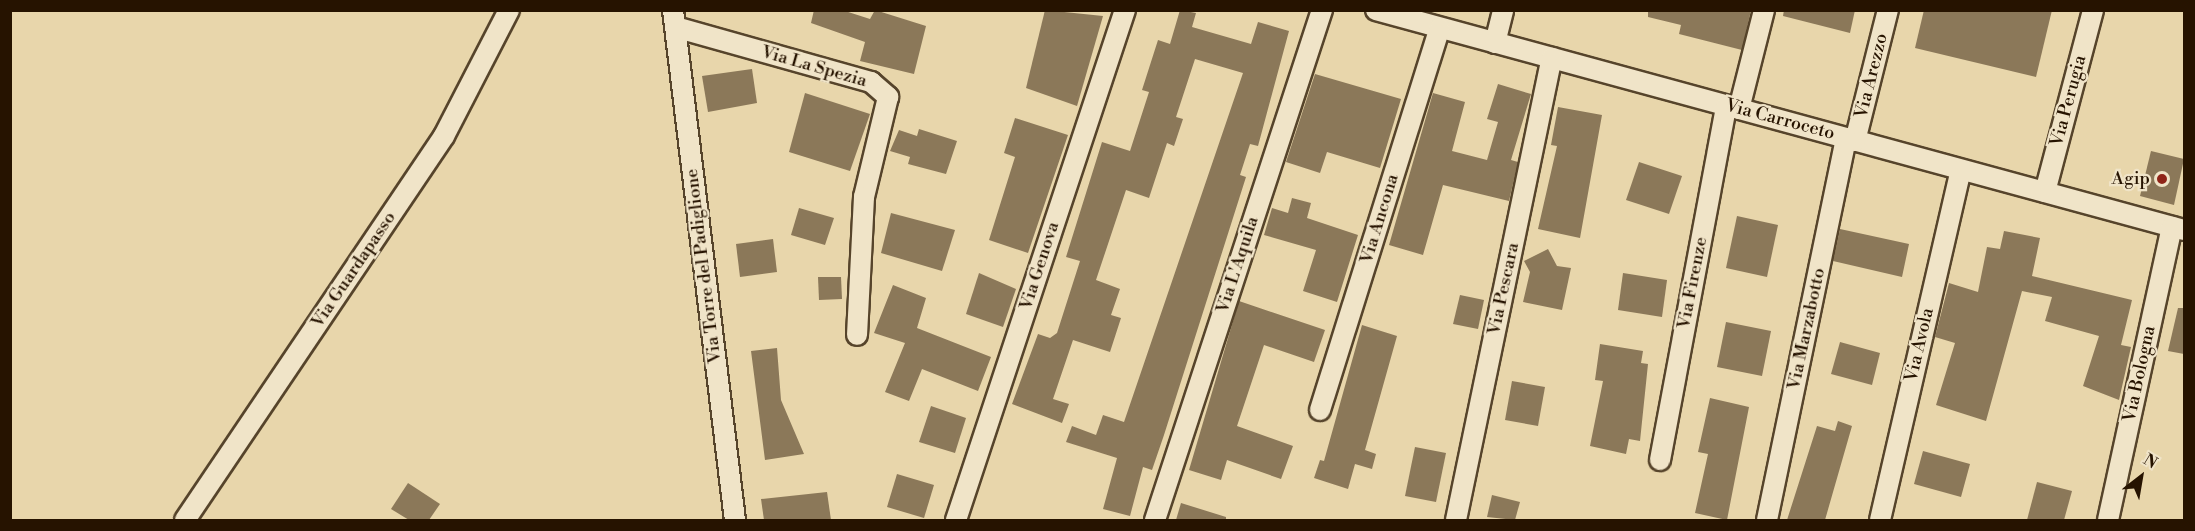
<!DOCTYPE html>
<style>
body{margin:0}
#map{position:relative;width:2195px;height:531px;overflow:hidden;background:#e8d6ab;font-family:"Libre Bodoni",serif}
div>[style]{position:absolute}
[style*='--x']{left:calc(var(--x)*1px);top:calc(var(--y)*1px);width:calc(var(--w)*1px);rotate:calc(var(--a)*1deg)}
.building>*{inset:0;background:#8b7859}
.roads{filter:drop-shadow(2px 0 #56442b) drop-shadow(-2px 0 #56442b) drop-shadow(0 2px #56442b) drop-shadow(0 -2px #56442b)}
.minor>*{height:20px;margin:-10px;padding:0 10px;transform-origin:10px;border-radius:10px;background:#f0e4c8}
.dots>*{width:16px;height:16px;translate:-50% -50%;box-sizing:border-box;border:3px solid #f0e4c8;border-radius:50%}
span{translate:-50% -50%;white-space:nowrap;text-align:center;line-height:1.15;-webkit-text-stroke:4.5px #f0e4c8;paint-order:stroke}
.street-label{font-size:18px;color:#261300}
.poi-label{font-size:18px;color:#261300}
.right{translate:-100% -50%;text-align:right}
.frame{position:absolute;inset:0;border:12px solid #261300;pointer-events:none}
.north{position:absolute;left:2111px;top:447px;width:60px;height:60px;-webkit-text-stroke:4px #f0e4c8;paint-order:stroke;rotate:31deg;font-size:16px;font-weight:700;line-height:24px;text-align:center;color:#261300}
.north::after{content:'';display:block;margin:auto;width:21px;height:27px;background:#261300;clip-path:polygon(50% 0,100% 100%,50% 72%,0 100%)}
</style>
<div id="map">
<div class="building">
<div style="clip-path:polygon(814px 10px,842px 10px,870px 19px,875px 10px,926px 26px,914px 74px,860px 61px,865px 42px,811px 23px)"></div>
<div style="clip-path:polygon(1045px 10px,1103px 16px,1077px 106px,1026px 88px)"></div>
<div style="clip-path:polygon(1180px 10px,1196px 13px,1192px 27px,1251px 44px,1258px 22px,1289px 31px,1258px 146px,1250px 144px,1240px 175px,1246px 177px,1164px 435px,1152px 470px,1143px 467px,1130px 516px,1103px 509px,1117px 458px,1066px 442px,1072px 426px,1096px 435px,1103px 415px,1124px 422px,1243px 73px,1195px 59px,1176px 117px,1183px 119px,1174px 146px,1167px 143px,1149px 198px,1126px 190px,1096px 280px,1120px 289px,1111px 315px,1121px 318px,1110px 352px,1073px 340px,1053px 399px,1069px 404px,1062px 423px,1012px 404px,1038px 334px,1050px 338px,1057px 333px,1080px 261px,1066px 257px,1102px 142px,1130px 151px,1149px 92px,1142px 90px,1158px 40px,1170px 44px)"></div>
<div style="clip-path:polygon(1648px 10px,1751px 10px,1742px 50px,1679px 34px,1681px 25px,1648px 17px)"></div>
<div style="clip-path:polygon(1784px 10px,1855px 10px,1850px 33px,1783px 16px)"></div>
<div style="clip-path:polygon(1924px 10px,2052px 10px,2036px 77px,1915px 48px)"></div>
<div style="clip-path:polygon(752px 69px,757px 103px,708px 112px,702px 76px)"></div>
<div style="clip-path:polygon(1315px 74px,1401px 99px,1380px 168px,1327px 152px,1320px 173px,1286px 162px)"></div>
<div style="clip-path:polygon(1498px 84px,1531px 94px,1511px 160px,1518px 162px,1509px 201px,1443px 185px,1423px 255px,1389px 245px,1433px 93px,1465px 102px,1452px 151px,1487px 160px,1498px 122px,1487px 119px)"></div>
<div style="clip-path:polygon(805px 93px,870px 114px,850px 171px,789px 152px)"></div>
<div style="clip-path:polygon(1558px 107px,1602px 115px,1580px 238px,1538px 229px,1557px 146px,1551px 145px)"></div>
<div style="clip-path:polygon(1015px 118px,1068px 135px,1028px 253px,989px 240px,1015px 157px,1004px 153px)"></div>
<div style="clip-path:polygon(919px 129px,957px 141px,946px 174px,908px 164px,910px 157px,890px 151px,899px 130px,917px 136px)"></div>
<div style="clip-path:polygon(2151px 151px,2184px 159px,2174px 205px,2140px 196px)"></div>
<div style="clip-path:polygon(1639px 162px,1682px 176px,1669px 214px,1626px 200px)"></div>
<div style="clip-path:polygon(1292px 198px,1311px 203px,1307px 218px,1358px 235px,1337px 302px,1303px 291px,1316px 250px,1264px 235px,1272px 208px,1288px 213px)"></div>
<div style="clip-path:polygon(799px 208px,834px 218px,825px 245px,791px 235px)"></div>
<div style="clip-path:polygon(891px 213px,955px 230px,942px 271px,881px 253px)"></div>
<div style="clip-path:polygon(1737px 216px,1778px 225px,1767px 277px,1726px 268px)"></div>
<div style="clip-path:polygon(1840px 229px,1909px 244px,1902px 277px,1833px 261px)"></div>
<div style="clip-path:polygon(2004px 231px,2040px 238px,2032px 276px,2132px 300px,2121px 345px,2131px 347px,2119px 400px,2083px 386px,2099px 336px,2045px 321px,2052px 297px,2022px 291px,1986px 421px,1936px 405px,1955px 343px,1935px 337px,1949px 283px,1978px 292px,1987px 247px,2000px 249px)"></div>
<div style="clip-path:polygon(773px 239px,777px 272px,740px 277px,736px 244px)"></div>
<div style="clip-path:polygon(1548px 249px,1557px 266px,1571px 268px,1562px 310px,1523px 302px,1530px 272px,1524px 261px)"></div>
<div style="clip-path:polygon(979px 273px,1016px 289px,1003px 327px,966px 314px)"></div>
<div style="clip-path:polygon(1623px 273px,1667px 280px,1662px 317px,1618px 310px)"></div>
<div style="clip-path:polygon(818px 277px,841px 277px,842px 299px,819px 300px)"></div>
<div style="clip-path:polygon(893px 285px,926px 298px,917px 328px,991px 357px,978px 391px,922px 369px,909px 401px,885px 392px,905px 343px,874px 333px)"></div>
<div style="clip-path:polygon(1460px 295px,1484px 300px,1478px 329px,1453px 324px)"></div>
<div style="clip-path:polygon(1239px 301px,1325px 330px,1314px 362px,1264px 345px,1237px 426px,1293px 446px,1281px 479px,1227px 460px,1221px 480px,1189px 470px)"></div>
<div style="clip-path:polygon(2178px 308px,2184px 308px,2184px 354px,2168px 351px)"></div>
<div style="clip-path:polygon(1726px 322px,1771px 331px,1762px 376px,1717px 367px)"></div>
<div style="clip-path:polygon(1362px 325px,1397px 336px,1365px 450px,1376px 454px,1372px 469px,1355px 464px,1348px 489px,1314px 478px,1320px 460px,1324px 461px)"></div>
<div style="clip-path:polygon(1840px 342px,1880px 353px,1872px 385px,1831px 374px)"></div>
<div style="clip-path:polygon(1600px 344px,1643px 351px,1641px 363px,1648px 364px,1640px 441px,1629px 439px,1626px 454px,1590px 446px,1603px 381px,1595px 380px)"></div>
<div style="clip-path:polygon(777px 348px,781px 400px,804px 454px,765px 460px,751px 351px)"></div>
<div style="clip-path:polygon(1512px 381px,1545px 387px,1538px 426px,1505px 420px)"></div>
<div style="clip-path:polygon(1710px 398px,1749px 407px,1727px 520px,1695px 513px,1708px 454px,1698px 452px)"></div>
<div style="clip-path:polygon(931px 406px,966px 418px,955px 453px,919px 442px)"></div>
<div style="clip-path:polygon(1838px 421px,1852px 426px,1825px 520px,1787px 520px,1817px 426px,1835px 431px)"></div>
<div style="clip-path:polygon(1415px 447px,1446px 453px,1436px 502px,1405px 496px)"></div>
<div style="clip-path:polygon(1923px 451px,1970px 464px,1961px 497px,1914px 484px)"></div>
<div style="clip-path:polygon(897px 474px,934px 485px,924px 518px,887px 507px)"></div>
<div style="clip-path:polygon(2037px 482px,2072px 491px,2064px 520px,2027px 520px)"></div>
<div style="clip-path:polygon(408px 483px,440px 504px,429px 520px,409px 520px,391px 509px)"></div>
<div style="clip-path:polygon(827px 492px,831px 520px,764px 520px,761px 499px)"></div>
<div style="clip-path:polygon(1492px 495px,1520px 502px,1515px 520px,1487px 517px)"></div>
<div style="clip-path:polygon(1181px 503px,1226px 517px,1226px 520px,1176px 520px)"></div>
</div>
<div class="roads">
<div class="minor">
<div style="--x:673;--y:10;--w:514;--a:83.07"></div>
<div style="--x:1376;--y:10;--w:837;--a:15.23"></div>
<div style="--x:675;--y:27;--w:204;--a:15.7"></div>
<div style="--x:871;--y:82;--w:23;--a:41"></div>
<div style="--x:888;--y:97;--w:103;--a:103.5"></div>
<div style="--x:864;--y:197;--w:138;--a:92.9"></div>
<div style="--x:1495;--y:43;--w:34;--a:-76"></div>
<div style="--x:1739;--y:109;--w:102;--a:-75.8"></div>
<div style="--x:1855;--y:141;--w:135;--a:-75.9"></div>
<div style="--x:2045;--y:192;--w:188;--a:-75.2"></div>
<div style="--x:1320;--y:410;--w:400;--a:-72.6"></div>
<div style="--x:1660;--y:460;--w:360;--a:-79.4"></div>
<div style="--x:185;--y:520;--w:463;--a:-56"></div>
<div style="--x:444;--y:136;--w:142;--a:-62.7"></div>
<div style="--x:956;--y:520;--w:537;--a:-71.67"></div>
<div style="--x:1155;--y:520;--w:537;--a:-71.87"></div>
<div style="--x:1456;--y:520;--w:472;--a:-78.3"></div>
<div style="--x:1767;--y:520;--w:390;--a:-78.3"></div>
<div style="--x:1880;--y:520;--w:359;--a:-77"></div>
<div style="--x:2108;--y:520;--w:300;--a:-77.7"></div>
</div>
</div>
<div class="dots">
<div style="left:2162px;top:179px;background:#8f2418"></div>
</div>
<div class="street-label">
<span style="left:814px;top:67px;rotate:16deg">Via La Spezia</span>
<span style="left:1872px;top:76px;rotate:-76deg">Via Arezzo</span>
<span style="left:2069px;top:101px;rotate:-75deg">Via Perugia</span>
<span style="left:1780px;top:120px;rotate:15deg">Via Carroceto</span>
<span style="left:1380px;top:219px;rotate:-73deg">Via Ancona</span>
<span style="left:1238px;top:265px;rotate:-72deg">Via L'Aquila</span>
<span style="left:704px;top:266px;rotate:-97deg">Via Torre del Padiglione</span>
<span style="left:1040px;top:266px;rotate:-72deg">Via Genova</span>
<span style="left:354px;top:270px;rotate:-56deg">Via Guardapasso</span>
<span style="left:1693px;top:283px;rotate:-79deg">Via Firenze</span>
<span style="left:1504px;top:289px;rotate:-78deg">Via Pescara</span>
<span style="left:1807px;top:329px;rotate:-78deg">Via Marzabotto</span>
<span style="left:1920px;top:345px;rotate:-77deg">Via Avola</span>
<span style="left:2140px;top:374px;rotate:-78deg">Via Bologna</span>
</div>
<div class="poi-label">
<span class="right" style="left:2150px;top:179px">Agip</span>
</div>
<div class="frame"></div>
<div class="north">N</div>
</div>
